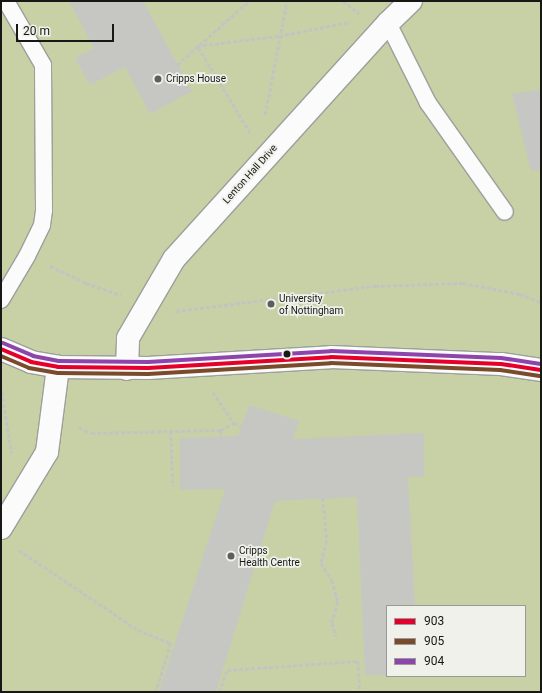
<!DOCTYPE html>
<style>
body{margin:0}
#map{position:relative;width:542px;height:693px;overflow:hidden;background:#e1e3de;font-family:Roboto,sans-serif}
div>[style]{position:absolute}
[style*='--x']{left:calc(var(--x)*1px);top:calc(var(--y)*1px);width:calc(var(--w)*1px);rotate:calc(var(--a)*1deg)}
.green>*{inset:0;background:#c8d1a6}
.building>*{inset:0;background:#c6c7c3}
.path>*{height:2.5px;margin-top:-1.25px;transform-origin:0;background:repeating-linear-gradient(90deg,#c3c3c2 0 4px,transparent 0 6px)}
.roads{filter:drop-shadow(1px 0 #9d9f9b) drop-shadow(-1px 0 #9d9f9b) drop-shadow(0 1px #9d9f9b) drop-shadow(0 -1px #9d9f9b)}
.service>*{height:16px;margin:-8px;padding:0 8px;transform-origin:8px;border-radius:8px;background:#fafbfa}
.minor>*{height:22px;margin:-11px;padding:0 11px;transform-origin:11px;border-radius:11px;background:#fafbfa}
.tertiary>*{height:22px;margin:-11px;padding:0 11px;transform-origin:11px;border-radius:11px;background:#fafbfa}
.bus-1>*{height:4px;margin:-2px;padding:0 2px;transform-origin:2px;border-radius:2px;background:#e4002b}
.bus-2>*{height:4px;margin:-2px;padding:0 2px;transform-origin:2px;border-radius:2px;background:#7a4b2a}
.bus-3>*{height:4px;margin:-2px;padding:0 2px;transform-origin:2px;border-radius:2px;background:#8e44ad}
.dots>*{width:11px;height:11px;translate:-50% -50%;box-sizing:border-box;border:2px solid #eff1ea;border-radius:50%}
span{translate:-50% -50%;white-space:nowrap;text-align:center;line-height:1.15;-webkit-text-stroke:3.5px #eff1ea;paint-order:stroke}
.poi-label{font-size:10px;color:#171815}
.left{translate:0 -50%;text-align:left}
.street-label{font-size:10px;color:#171815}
.frame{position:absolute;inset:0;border:2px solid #171815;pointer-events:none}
.legend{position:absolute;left:386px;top:605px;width:140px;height:72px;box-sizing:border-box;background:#eff1ea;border:1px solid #999a95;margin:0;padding:5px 7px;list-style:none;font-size:12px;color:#171815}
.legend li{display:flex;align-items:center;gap:8px;height:20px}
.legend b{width:20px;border:1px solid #999a95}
.scale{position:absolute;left:16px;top:24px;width:98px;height:18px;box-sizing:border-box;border:2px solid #171815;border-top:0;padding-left:5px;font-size:12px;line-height:14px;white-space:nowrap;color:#171815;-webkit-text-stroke:3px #eff1ea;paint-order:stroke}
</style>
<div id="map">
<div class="green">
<div style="clip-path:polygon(evenodd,1px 1px,541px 1px,541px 692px,1px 692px,1px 1px,387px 606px,525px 606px,525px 676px,387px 676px,387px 606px)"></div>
</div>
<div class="building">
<div style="clip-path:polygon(69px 1px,143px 1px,192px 91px,150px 114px,125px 67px,90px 85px,75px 58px,94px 48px)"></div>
<div style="clip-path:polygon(541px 89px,541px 169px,531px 171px,512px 94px)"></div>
<div style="clip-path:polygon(249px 405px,299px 421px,293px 439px,424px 433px,424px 477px,408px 477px,415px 606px,387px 606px,387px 675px,365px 675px,357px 497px,275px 501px,216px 692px,159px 692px,225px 489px,180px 490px,180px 438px,238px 436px)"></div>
</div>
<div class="path">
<div style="--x:343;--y:1;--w:21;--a:37"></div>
<div style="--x:177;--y:65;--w:96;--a:-41.6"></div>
<div style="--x:265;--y:115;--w:116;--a:-79.1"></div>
<div style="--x:250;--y:133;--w:102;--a:-121.3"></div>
<div style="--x:197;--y:46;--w:83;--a:-7"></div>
<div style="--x:279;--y:36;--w:72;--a:-11.2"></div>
<div style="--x:50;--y:266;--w:40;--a:25"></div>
<div style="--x:86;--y:283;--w:37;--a:19"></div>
<div style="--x:176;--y:311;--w:201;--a:-7.2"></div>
<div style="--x:375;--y:286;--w:88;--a:-2"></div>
<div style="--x:463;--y:283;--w:58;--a:10.9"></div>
<div style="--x:520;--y:294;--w:22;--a:21"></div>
<div style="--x:1;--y:386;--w:68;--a:80.7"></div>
<div style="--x:213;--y:392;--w:37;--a:56"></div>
<div style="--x:234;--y:423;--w:8;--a:23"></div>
<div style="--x:79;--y:427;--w:13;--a:27"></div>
<div style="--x:91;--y:433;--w:130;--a:-1.3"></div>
<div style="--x:221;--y:430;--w:15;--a:-28"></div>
<div style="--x:221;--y:430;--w:7;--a:90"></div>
<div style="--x:171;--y:431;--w:55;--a:87.9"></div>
<div style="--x:323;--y:498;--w:43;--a:84.7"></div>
<div style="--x:327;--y:541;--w:23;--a:105"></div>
<div style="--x:321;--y:563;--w:20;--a:57"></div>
<div style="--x:332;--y:580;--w:23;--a:75"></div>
<div style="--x:338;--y:602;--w:22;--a:106"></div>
<div style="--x:332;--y:623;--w:14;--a:73"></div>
<div style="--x:19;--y:550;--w:143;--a:33.9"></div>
<div style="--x:138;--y:630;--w:35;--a:22"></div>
<div style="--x:171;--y:643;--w:51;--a:107"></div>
<div style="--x:219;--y:692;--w:23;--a:-70"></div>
<div style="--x:227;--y:670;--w:131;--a:-3.9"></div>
<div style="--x:358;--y:661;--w:31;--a:86"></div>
</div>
<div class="roads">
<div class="service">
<div style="--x:388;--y:23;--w:89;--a:63.4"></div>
<div style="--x:428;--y:103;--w:133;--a:54.8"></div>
<div style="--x:1;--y:300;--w:51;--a:-59.4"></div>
<div style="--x:27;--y:256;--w:34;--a:-64"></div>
<div style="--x:42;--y:225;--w:15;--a:-82"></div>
<div style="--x:44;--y:210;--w:145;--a:-90.4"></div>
<div style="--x:43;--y:65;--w:74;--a:-120"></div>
</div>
<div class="minor">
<div style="--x:127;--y:369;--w:31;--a:-88"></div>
<div style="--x:128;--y:338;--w:91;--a:-59.8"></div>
<div style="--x:174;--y:259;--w:319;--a:-47.8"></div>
<div style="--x:388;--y:23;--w:32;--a:-44"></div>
<div style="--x:1;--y:528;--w:89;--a:-58.8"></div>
<div style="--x:47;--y:452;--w:86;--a:-82.6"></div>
</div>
<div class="tertiary">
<div style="--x:1;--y:349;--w:33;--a:23"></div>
<div style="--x:31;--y:362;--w:27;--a:10"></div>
<div style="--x:58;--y:367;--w:90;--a:0.6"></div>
<div style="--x:148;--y:368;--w:183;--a:-3.4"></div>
<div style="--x:331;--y:357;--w:170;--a:2.4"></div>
<div style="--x:501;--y:364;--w:40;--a:8.5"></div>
</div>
</div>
<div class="bus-1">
<div style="--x:1;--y:349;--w:33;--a:23"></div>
<div style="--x:31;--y:362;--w:27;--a:10"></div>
<div style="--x:58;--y:367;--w:90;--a:0.6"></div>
<div style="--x:148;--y:368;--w:183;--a:-3.4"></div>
<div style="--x:331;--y:357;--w:170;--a:2.4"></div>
<div style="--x:501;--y:364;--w:40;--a:8.5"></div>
</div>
<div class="bus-2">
<div style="--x:1;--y:356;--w:30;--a:23"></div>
<div style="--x:29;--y:368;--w:29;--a:10"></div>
<div style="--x:58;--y:373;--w:90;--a:0.6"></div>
<div style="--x:148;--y:374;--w:183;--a:-3.4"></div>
<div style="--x:331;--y:363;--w:169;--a:2.4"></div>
<div style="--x:500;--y:370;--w:40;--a:8.5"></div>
</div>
<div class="bus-3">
<div style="--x:3;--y:343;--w:33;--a:23"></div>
<div style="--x:33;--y:356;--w:26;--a:11"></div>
<div style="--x:59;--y:361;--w:89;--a:0.6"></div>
<div style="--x:148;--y:362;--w:183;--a:-3.4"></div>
<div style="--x:331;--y:351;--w:170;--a:2.4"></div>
<div style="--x:501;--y:358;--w:40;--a:8.5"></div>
</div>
<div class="dots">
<div style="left:158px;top:79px;background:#5e5f5b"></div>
<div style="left:271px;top:304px;background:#5e5f5b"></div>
<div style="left:287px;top:354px;background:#171815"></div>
<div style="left:231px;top:556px;background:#5e5f5b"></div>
</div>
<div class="poi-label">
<span class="left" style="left:166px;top:79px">Cripps House</span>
<span class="left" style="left:279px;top:304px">University<br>of Nottingham</span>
<span class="left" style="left:239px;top:556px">Cripps<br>Health Centre</span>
</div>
<div class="street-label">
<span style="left:250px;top:174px;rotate:-48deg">Lenton Hall Drive</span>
</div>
<div class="frame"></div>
<ul class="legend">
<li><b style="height:5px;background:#e4002b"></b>903</li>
<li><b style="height:5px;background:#7a4b2a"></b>905</li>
<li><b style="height:5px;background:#8e44ad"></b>904</li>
</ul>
<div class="scale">20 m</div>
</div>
